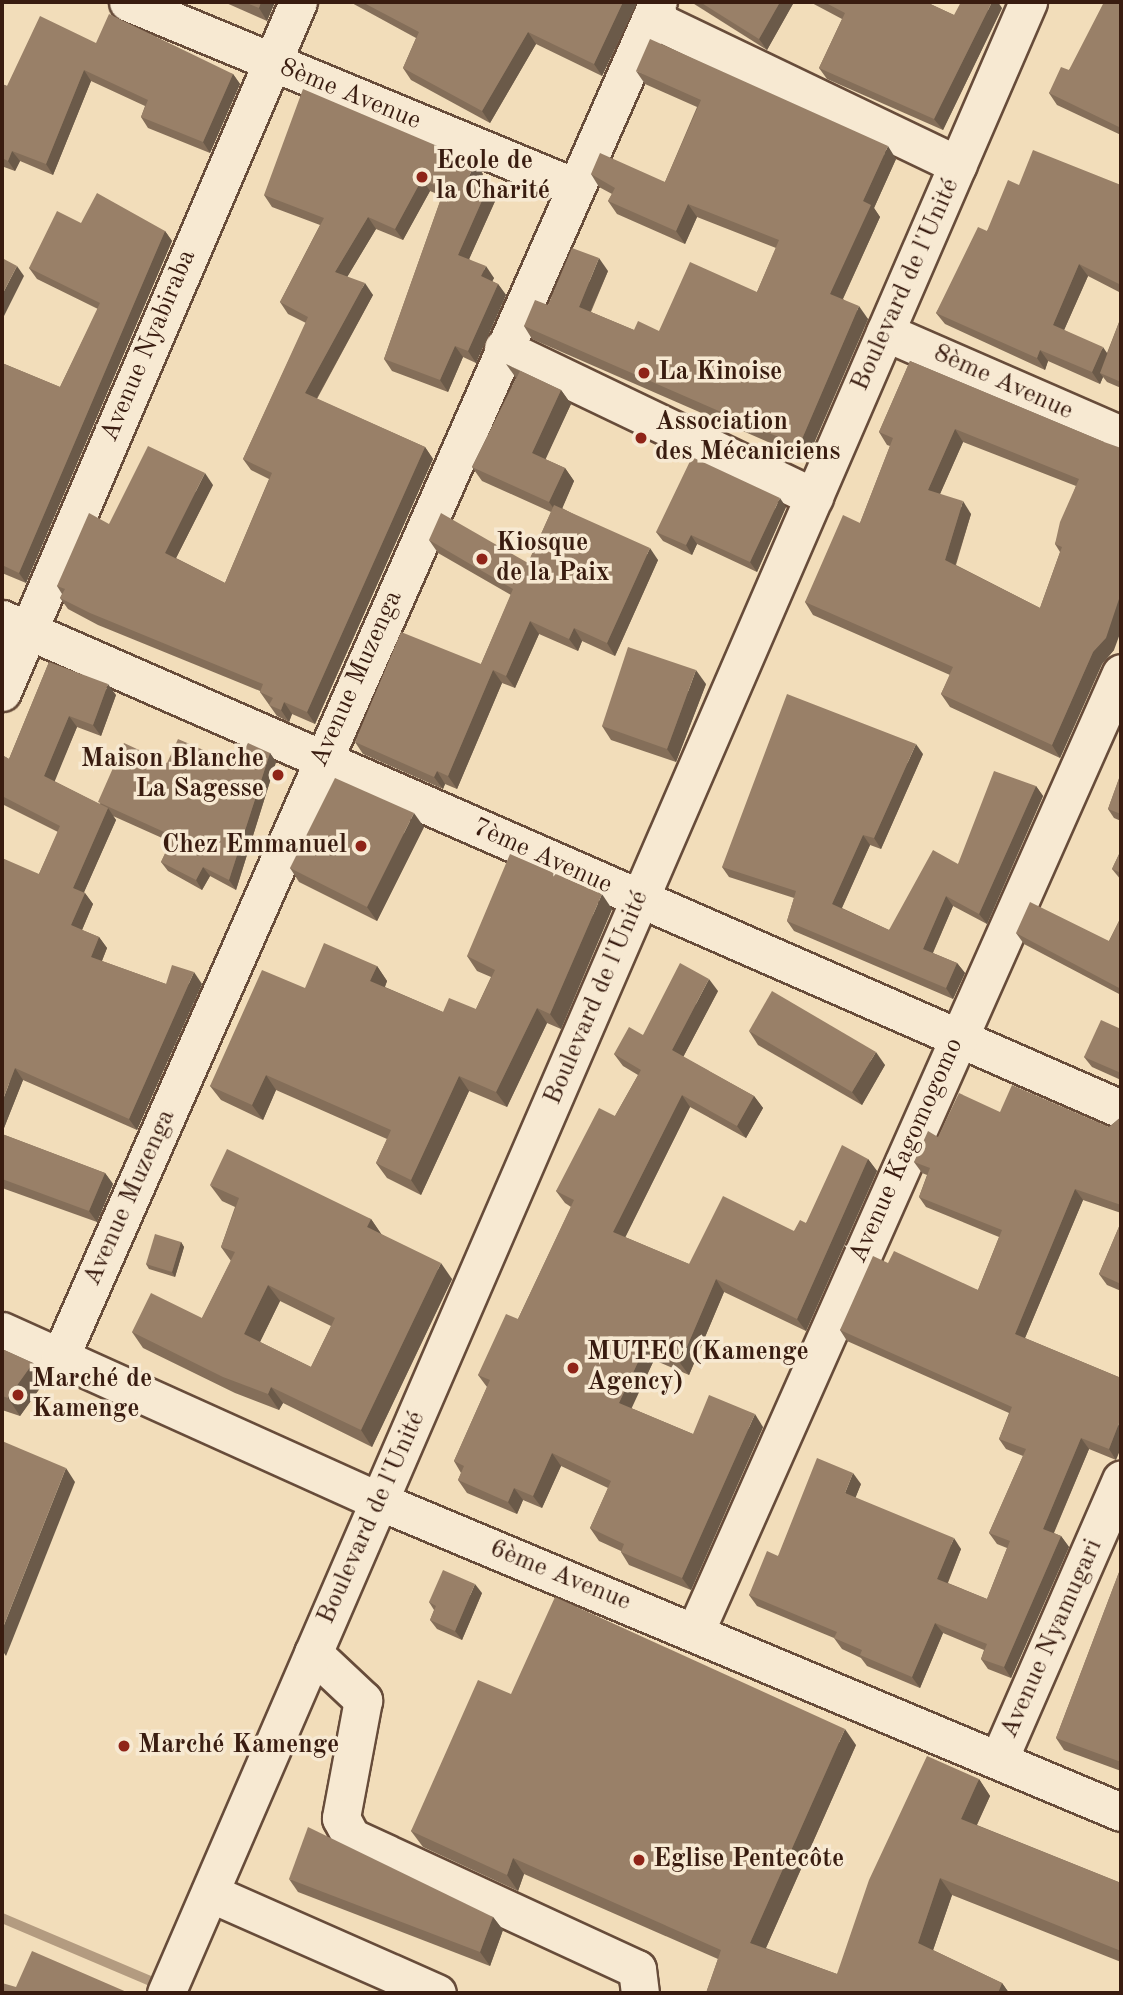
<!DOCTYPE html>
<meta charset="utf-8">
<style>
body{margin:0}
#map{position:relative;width:1123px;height:1995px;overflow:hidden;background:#f2ddba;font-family:"Old Standard TT",serif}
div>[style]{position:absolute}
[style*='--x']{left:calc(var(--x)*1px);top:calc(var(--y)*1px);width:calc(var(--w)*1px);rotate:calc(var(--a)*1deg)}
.stream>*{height:10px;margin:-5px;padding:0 5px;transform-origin:5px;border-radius:5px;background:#b39b80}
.roads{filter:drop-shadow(2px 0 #674c3a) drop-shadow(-2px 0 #674c3a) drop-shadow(0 2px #674c3a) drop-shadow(0 -2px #674c3a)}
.minor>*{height:37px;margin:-18.5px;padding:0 18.5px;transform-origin:18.5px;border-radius:18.5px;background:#f7e9d2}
.wall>*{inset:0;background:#846e59}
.shaded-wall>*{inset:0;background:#6b5a49}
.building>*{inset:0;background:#998068}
.dots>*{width:19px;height:19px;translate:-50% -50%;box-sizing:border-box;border:4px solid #f7e9d2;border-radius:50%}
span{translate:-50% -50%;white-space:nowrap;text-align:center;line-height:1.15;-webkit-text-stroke:7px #f7e9d2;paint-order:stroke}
.street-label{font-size:26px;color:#391c10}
.poi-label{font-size:26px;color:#391c10;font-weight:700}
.left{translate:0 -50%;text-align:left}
.right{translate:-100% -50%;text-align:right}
.frame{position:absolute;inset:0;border:4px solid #391c10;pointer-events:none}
</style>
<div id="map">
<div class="stream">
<div style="--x:2;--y:1918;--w:174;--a:23"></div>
</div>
<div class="roads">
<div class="minor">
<div style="--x:128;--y:2;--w:482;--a:22.5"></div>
<div style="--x:651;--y:18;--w:340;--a:25.6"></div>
<div style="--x:885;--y:332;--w:257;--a:23.6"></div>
<div style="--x:503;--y:348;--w:345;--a:25.6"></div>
<div style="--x:2;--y:619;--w:1222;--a:23.65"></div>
<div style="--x:2;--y:692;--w:751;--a:-66.78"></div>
<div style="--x:2;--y:1331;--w:414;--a:24.3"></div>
<div style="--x:379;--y:1501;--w:805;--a:22.74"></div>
<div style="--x:60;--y:1357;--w:1481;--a:-66.19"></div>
<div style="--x:695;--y:1632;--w:1049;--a:-66.05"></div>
<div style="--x:313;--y:1653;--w:69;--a:43.2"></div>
<div style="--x:363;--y:1700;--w:120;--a:100.6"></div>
<div style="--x:341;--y:1818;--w:21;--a:62"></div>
<div style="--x:351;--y:1837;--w:315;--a:24.8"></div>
<div style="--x:637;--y:1969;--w:24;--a:83"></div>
<div style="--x:999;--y:1759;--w:305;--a:-66.4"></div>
<div style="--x:210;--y:1893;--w:248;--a:23.8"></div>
<div style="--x:166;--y:1993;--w:2170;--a:-66.59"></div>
</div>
</div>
<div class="wall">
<div style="clip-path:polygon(224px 2px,275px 2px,267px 21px)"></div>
<div style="clip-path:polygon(350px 2px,637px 2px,602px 76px,536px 44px,490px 123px,411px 80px,403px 68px,416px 38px)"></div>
<div style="clip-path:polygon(691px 2px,794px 2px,767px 50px)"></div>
<div style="clip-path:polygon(810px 2px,926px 2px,954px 15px,1002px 8px,943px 130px,827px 79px,819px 68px,842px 19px)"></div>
<div style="clip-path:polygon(1121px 2px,1121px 135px,1057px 105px,1049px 93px,1069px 70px)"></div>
<div style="clip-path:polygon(96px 43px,233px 74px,240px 84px,210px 153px,148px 128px,141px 117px,145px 106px,91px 81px,53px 175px,20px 161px,15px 171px,4px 167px,2px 171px,2px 84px,7px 86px)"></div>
<div style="clip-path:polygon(636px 71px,896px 159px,874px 208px,880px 217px,843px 299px,868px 319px,807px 459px,532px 339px,524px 326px,548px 305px,608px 271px,591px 312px,634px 330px,659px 331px,757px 292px,776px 248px,697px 217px,685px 244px,617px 214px,608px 201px,612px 194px,599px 187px,591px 174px,665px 182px,697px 107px,645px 84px)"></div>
<div style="clip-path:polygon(483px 174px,479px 183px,496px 199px,469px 259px,494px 278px,492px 281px,498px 284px,506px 295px,476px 363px,463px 357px,448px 392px,392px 371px,384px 359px,442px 196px,430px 191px,403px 240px,376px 229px,347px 277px,373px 295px,317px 399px,425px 447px,433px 459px,315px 724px,292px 714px,289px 722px,277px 716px,260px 692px,260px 691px,98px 625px,68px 609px,60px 598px,62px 594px,57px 586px,109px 524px,213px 485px,176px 558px,225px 583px,269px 479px,251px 470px,243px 459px,306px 323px,288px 314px,280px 302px,320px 225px,272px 207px,264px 195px)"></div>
<div style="clip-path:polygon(1019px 185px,1121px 185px,1121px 293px,1088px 276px,1064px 330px,1107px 353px,1121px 317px,1121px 388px,1107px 382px,1103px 377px,1100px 384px,1048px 361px,1045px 370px,945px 324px,936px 313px,987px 231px)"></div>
<div style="clip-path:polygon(81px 223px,165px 231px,172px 241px,26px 583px,2px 573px,2px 363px,60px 387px,98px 309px,37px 279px,29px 268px)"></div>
<div style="clip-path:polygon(evenodd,910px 361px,1104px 442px,1114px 650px,1102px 664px,1060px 758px,950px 707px,941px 694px,950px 675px,813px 615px,805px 602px,860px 523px,890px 446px,887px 445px,879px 432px,910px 361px,963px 442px,1076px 486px,1055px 544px,1060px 552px,1040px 608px,956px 565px,971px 514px,940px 494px,963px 442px)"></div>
<div style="clip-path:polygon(506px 364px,561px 390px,571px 404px,545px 459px,565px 468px,574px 481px,562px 508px,658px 560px,615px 656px,582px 641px,578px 651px,539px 634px,515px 688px,502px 683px,457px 789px,445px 784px,443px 789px,363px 754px,355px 742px,481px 664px,511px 595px,438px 553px,429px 540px,528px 563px,551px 512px,482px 481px,472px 467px,516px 378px)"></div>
<div style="clip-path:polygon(786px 507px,757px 572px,697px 544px,692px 555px,663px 541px,656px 532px)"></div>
<div style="clip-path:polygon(49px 662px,116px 695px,101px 736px,77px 727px,54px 781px,99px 804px,167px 763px,236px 764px,270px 753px,276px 762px,236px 890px,210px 876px,202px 890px,168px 871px,161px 862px,171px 842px,113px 816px,116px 820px,84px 892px,93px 904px,82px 930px,99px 937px,107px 948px,102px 961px,166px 984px,202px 984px,137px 1130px,23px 1080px,2px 1133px,39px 874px,58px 832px,2px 804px,2px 755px,9px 759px)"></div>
<div style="clip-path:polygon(706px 684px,676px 762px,611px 740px,602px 726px)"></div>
<div style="clip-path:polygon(923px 754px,881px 849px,870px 845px,842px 908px,889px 930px,958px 864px,1036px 786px,1043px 796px,987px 924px,953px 906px,933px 953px,957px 963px,965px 973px,953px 999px,794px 931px,787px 921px,794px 898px,729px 877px,722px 867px)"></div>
<div style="clip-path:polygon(1121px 773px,1121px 821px,1114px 818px,1108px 809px)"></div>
<div style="clip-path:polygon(424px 827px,377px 921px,299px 882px,290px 868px)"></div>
<div style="clip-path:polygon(1121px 850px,1121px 880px,1112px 869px)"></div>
<div style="clip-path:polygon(612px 909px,561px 1029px,547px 1023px,507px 1107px,469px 1091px,421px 1195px,387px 1178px,376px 1163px,387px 1139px,276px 1090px,263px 1120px,221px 1100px,210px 1086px,305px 988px,377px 966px,387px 981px,385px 987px,443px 1012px,476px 1009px,491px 977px,477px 971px,467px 956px)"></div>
<div style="clip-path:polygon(1121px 917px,1121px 995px,1024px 944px,1016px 933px,1109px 941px)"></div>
<div style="clip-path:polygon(718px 991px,683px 1057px,754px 1096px,763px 1108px,746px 1138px,690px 1107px,625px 1237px,689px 1264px,794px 1231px,806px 1223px,868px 1159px,877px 1171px,806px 1331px,724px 1292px,689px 1375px,654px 1360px,631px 1408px,693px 1434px,763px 1427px,691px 1590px,629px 1565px,621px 1552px,621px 1551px,599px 1541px,590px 1528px,608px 1488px,561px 1466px,542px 1508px,523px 1500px,517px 1514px,467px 1493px,458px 1480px,461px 1473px,454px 1461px,487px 1387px,478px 1375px,518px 1319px,571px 1207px,565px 1203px,556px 1191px,615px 1116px,638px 1075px,623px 1066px,614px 1054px,643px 1035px)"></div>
<div style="clip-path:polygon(1121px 1029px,1121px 1080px,1092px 1067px,1084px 1057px)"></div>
<div style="clip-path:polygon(749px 1031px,885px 1065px,862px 1105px,758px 1045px)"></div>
<div style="clip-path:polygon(1000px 1112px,1109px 1127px,1121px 1117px,1121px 1213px,1083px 1200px,1025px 1338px,1121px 1378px,1116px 1460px,1089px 1449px,1054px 1533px,1061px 1536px,1069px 1547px,1011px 1678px,988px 1669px,981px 1659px,984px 1650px,943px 1633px,920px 1688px,867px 1666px,861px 1658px,842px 1649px,834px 1638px,757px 1606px,749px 1595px,778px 1556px,861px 1484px,855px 1498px,961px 1549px,948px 1583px,987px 1599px,1007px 1548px,997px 1544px,989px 1533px,1023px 1456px,1006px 1449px,999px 1439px,1009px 1413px,847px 1341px,840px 1330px,888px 1263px,978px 1290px,999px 1237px,926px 1207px,919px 1197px,927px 1175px,922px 1173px,914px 1162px,938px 1137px)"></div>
<div style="clip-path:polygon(2px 1134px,105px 1173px,113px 1184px,97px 1222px,2px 1188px)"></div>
<div style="clip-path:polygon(evenodd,210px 1185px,371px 1219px,381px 1234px,452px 1279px,372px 1447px,283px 1403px,279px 1410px,235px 1393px,143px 1348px,132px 1332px,202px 1318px,231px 1261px,221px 1247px,235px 1207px,222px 1201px,210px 1185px,280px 1301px,331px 1326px,311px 1367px,260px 1342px,280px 1301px)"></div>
<div style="clip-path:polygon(1121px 1222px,1121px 1291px,1107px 1285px,1099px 1274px)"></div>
<div style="clip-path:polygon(181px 1242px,184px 1247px,175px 1277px,149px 1269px,146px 1264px)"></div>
<div style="clip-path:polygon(2px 1349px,33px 1363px,45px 1381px,20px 1416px,2px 1410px)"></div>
<div style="clip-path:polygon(1121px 1567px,1121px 1771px,1064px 1750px,1056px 1738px)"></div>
<div style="clip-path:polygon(482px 1593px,462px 1640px,437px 1629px,430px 1620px,434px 1610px,429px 1602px)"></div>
<div style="clip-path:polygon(511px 1694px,856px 1745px,766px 1948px,837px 1974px,979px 1779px,990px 1796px,977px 1825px,1121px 1883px,1121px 1962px,952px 1895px,933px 1950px,1002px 1983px,1009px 1993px,706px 1993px,718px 1959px,524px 1874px,518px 1891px,423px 1847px,411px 1831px)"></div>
<div style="clip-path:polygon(289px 1879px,493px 1917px,503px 1930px,490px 1966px,298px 1892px)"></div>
</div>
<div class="shaded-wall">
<div style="clip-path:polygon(261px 2px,275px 2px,267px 21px,259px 8px)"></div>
<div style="clip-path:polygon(623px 2px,637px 2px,602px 76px,594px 64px)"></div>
<div style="clip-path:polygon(780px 2px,794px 2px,767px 50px,759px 39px)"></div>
<div style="clip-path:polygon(992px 2px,998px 2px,1002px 8px,943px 130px,934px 119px)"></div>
<div style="clip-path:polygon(528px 32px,536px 44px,490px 123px,482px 111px)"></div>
<div style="clip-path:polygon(84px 70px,91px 81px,53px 175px,46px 164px)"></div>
<div style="clip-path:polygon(233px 74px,240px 84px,210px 153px,203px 142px)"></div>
<div style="clip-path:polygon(888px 146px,896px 159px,874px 208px,880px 217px,839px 307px,830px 294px,863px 201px)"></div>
<div style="clip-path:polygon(12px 151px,20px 161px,15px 171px,8px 161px)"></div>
<div style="clip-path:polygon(475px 162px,483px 174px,476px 190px,468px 179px)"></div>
<div style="clip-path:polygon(422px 179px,430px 191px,403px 240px,395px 229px)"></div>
<div style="clip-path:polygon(488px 187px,496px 199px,466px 266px,458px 255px)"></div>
<div style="clip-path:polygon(688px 204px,697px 217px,685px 244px,676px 231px)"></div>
<div style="clip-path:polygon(368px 217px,376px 229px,343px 284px,335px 272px)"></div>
<div style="clip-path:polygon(165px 231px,172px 241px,26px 583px,19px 573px)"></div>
<div style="clip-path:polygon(599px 258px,608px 271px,587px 319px,579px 307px)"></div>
<div style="clip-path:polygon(1079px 264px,1088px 276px,1061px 337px,1053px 325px)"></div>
<div style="clip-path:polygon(17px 266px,24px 276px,2px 320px,2px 295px)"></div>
<div style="clip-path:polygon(486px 266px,494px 278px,489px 288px,481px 276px)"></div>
<div style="clip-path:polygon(365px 283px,373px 295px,313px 405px,305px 393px)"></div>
<div style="clip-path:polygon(498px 284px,506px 295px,476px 363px,468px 351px)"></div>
<div style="clip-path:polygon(859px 306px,868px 319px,807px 459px,799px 446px)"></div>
<div style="clip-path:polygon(455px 346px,463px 357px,448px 392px,440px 380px)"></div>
<div style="clip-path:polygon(1103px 347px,1111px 359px,1100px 373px,1103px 377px,1100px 384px,1092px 372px)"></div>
<div style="clip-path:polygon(1040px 350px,1048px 361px,1045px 370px,1037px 358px)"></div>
<div style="clip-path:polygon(561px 390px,571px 404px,542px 467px,532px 453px)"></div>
<div style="clip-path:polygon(955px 429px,963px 442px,936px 503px,928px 490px)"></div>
<div style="clip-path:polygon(425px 447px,433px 459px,315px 724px,307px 712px)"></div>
<div style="clip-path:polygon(565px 468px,574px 481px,559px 516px,549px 502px)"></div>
<div style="clip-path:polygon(205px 473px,213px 485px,173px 564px,165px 553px)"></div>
<div style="clip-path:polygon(780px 498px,786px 507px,757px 572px,750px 562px)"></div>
<div style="clip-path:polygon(963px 501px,971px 514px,953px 572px,945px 560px)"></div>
<div style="clip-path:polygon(691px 535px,697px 544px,692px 555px,686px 545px)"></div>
<div style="clip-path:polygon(650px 548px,658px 560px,615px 656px,607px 643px)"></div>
<div style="clip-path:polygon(1121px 593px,1121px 631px,1114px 650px,1102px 664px,1060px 758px,1052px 745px,1093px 652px)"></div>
<div style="clip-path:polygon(530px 621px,539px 634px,515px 688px,506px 676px)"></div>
<div style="clip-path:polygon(574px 628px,582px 641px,578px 651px,569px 639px)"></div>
<div style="clip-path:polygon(493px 670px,502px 683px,457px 789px,448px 776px)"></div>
<div style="clip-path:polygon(696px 670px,706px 684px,676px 762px,667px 749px)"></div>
<div style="clip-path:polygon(108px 684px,116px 695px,101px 736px,93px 725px)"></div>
<div style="clip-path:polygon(284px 702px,292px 714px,289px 722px,281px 710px)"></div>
<div style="clip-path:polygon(69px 716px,77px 727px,52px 788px,44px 776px)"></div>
<div style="clip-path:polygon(916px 744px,923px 754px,881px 849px,874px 838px)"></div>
<div style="clip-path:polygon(270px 753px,276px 762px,236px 890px,229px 880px)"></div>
<div style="clip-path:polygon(437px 771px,445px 784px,443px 789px,434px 777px)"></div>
<div style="clip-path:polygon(1036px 786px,1043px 796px,987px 924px,979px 914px)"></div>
<div style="clip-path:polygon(108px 808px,116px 820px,81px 899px,73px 888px)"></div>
<div style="clip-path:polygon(414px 813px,424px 827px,377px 921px,367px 907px)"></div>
<div style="clip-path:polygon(863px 835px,870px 845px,839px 914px,832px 904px)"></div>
<div style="clip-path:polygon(203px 867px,210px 876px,202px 890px,196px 880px)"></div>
<div style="clip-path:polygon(85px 893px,93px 904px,79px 937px,71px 925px)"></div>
<div style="clip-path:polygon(602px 894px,612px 909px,561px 1029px,550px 1014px)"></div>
<div style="clip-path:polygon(946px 896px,953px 906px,930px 959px,923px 949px)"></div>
<div style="clip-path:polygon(99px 937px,107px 948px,99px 968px,91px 957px)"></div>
<div style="clip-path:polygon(957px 963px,965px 973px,953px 999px,946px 988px)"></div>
<div style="clip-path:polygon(377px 966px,387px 981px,381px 996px,370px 981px)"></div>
<div style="clip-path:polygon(194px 972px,202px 984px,137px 1130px,129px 1119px)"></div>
<div style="clip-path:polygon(709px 979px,718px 991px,680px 1063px,672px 1050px)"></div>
<div style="clip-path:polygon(537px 1008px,547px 1023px,507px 1107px,496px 1092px)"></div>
<div style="clip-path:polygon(876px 1052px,885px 1065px,862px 1105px,852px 1092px)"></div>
<div style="clip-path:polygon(15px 1068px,23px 1080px,2px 1133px,2px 1102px)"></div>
<div style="clip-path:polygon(266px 1075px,276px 1090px,263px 1120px,252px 1105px)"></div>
<div style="clip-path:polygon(459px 1076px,469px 1091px,421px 1195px,411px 1180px)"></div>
<div style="clip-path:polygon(682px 1095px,690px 1107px,622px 1244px,613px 1232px)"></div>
<div style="clip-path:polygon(754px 1096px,763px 1108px,746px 1138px,737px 1126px)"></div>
<div style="clip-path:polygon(868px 1159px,877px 1171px,806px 1331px,797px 1319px)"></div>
<div style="clip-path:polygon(105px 1173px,113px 1184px,97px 1222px,89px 1211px)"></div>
<div style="clip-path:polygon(1075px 1189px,1083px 1200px,1022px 1345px,1015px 1334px)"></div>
<div style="clip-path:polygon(371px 1219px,382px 1235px,367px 1227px)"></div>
<div style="clip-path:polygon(181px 1242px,184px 1247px,175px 1277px,172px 1272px)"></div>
<div style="clip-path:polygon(441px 1263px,452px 1279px,372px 1447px,361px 1430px)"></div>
<div style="clip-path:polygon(716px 1279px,724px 1292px,689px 1375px,680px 1363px)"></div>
<div style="clip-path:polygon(268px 1285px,280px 1301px,256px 1350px,244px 1334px)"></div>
<div style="clip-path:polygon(645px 1347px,654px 1360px,628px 1416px,619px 1403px)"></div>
<div style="clip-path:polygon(33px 1363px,45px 1381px,20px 1416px,8px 1398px)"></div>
<div style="clip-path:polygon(271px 1387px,283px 1403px,279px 1410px,268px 1394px)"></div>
<div style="clip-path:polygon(755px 1414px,763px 1427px,691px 1590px,682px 1578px)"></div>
<div style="clip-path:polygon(1121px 1418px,1121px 1448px,1116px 1460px,1109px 1449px)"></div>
<div style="clip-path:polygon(1081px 1438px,1089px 1449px,1051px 1539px,1043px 1529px)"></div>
<div style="clip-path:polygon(552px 1453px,561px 1466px,542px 1508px,533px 1496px)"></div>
<div style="clip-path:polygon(66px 1468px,75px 1482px,6px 1656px,2px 1650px,2px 1630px)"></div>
<div style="clip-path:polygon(853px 1473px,861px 1484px,853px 1504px,845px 1493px)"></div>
<div style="clip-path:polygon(514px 1488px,523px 1500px,517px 1514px,508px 1502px)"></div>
<div style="clip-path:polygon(1061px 1536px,1069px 1547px,1011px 1678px,1004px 1667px)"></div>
<div style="clip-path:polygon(954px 1538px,961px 1549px,945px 1589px,937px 1579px)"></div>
<div style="clip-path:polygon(475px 1584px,482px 1593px,462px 1640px,455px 1631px)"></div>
<div style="clip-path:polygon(935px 1623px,943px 1633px,920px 1688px,912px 1677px)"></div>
<div style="clip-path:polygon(845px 1729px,856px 1745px,761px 1959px,750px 1943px)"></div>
<div style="clip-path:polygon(979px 1779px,990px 1796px,972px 1835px,961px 1819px)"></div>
<div style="clip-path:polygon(513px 1858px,524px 1874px,518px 1891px,507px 1875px)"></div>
<div style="clip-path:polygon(940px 1878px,952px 1895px,930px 1959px,918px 1943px)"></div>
<div style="clip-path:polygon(493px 1917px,503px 1930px,490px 1966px,480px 1952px)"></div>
<div style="clip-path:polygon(1002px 1983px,1009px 1993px,998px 1993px)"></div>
</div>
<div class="building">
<div style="clip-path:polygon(244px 2px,261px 2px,259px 8px)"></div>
<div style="clip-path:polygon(362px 2px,623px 2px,594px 64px,528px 32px,482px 111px,403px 68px,419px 32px)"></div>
<div style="clip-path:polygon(700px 2px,780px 2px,759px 39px)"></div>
<div style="clip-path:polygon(824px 2px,926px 2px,954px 15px,961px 2px,992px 2px,934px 119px,819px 68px,845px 13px)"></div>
<div style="clip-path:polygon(1104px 2px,1121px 2px,1121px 122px,1119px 127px,1049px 93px,1061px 67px,1069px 70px)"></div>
<div style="clip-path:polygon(109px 14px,233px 74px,203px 142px,141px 117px,148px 100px,84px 70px,46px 164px,12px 151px,8px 161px,2px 158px,2px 84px,7px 86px,40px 16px,96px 43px)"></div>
<div style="clip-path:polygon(650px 39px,888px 146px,863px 201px,871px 205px,830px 294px,859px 306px,799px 446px,524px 326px,535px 300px,548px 305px,572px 248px,599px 258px,579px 307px,634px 330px,638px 321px,659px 331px,690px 262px,757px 292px,779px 240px,688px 204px,676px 231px,608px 201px,615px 188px,591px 174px,600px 153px,665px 182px,701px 100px,636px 71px)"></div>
<div style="clip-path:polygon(303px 89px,475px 162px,468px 179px,488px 187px,458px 255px,486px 266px,481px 276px,498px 284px,468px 351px,455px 346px,440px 380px,384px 359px,444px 190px,422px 179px,395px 229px,368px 217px,335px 272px,365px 283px,305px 393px,425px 447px,307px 712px,284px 702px,281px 710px,269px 705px,273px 698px,260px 692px,263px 684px,90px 613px,60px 598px,65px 589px,57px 586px,89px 513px,109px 524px,148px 446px,205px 473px,165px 553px,225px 583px,272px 473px,243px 459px,308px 317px,280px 302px,324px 218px,264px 195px)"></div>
<div style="clip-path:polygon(1033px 150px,1121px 185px,1121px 285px,1079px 264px,1053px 325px,1103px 347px,1092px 372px,1040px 350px,1037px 358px,936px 313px,978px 227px,987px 231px,1008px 180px,1019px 185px)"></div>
<div style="clip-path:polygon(97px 193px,165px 231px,19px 573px,2px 565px,2px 363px,60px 387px,100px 303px,29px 268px,57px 211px,81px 223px)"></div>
<div style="clip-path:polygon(2px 258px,17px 266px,2px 295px)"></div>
<div style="clip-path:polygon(1121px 317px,1121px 382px,1100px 373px)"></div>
<div style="clip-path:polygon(evenodd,910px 361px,1104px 442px,1121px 448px,1121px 593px,1106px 638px,1093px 652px,1052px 745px,941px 694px,953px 667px,805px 602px,843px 515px,860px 523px,893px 438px,879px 432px,910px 361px,955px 429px,1079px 479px,1060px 522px,1055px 544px,1062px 547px,1040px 608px,945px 560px,963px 501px,928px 490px,955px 429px)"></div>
<div style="clip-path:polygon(506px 364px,561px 390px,532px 453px,565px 468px,549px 502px,472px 467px,520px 371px)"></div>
<div style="clip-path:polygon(692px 457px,780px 498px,750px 562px,691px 535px,686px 545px,656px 532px)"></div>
<div style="clip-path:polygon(554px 505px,650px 548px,607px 643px,574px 628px,569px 639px,530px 621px,506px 676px,493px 670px,448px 776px,437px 771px,434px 777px,355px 742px,401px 632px,481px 664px,513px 589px,429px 540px,441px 513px,528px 563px)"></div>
<div style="clip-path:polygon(628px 647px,696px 670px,667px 749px,602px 726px)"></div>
<div style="clip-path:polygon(49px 662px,108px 684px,93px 725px,69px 716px,44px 776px,108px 808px,73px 888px,85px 893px,71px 925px,99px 937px,91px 957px,166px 984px,172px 965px,194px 972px,129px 1119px,15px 1068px,2px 1102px,2px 858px,39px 874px,60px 826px,2px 796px,2px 755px,9px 759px)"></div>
<div style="clip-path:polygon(787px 694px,916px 744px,874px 838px,863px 835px,832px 904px,889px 930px,933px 850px,958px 864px,994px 771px,1036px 786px,979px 914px,946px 896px,923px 949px,957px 963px,946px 988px,787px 921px,796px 891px,722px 867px)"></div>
<div style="clip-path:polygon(178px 739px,236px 764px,248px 743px,270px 753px,229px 880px,203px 867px,196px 880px,161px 862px,173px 836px,98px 802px,124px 743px,167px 763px)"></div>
<div style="clip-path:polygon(1121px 773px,1121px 814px,1108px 809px)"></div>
<div style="clip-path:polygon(335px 778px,414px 813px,367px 907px,290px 868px)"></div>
<div style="clip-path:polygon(1121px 850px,1121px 873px,1112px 869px)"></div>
<div style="clip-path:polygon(510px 854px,602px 894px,550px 1014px,537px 1008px,496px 1092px,459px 1076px,411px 1180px,376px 1163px,391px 1130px,266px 1075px,252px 1105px,210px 1086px,262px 970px,305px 988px,324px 943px,377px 966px,370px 981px,443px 1012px,449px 998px,476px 1009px,495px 970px,467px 956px)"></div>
<div style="clip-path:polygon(1030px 902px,1109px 941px,1121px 917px,1121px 989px,1016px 933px)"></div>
<div style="clip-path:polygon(680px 963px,709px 979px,672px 1050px,754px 1096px,737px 1126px,682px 1095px,613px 1232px,689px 1264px,723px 1196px,794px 1231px,800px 1220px,806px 1223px,842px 1145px,868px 1159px,797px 1319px,716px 1279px,680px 1363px,645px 1347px,619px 1403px,693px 1434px,709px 1395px,755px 1414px,682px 1578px,621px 1552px,624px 1544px,590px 1528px,611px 1481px,552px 1453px,533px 1496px,514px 1488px,508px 1502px,458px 1480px,464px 1466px,454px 1461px,490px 1380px,478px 1375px,506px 1314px,518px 1319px,574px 1200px,556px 1191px,599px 1108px,615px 1116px,641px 1070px,614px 1054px,629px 1027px,643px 1035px)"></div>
<div style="clip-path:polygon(772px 991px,876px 1052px,852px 1092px,749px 1031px)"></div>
<div style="clip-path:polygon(1101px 1020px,1121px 1029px,1121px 1073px,1084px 1057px)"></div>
<div style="clip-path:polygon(1012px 1085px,1109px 1127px,1121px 1117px,1121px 1205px,1075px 1189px,1015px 1334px,1121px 1378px,1121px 1418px,1109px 1449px,1081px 1438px,1043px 1529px,1061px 1536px,1004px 1667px,981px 1659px,987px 1644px,935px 1623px,912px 1677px,860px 1655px,862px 1650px,834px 1638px,837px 1632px,749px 1595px,767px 1551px,778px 1556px,817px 1458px,853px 1473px,845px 1493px,954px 1538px,937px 1579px,987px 1599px,1010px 1541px,989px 1533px,1026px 1449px,999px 1439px,1012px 1407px,840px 1330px,873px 1256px,888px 1263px,894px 1251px,978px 1290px,1002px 1230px,919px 1197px,930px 1168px,914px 1162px,928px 1131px,938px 1137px,959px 1093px,1000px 1112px)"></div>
<div style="clip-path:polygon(2px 1134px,105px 1173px,89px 1211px,2px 1179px)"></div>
<div style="clip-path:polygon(evenodd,227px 1149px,371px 1219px,367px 1227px,441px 1263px,361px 1430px,271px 1387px,268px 1394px,223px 1377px,132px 1332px,151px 1293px,202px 1318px,235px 1252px,221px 1247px,239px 1198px,210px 1185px,227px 1149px,268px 1285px,335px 1318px,311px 1367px,244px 1334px,268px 1285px)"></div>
<div style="clip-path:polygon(1121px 1222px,1121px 1284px,1099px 1274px)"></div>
<div style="clip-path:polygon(155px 1234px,181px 1242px,172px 1272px,146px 1264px)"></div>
<div style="clip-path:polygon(2px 1349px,33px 1363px,8px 1398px,2px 1396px)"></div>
<div style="clip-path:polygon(2px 1441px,66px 1468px,2px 1630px)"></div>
<div style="clip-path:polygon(1121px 1567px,1121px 1762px,1056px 1738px)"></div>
<div style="clip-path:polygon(443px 1570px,475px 1584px,455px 1631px,430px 1620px,436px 1606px,429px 1602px)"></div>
<div style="clip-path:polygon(555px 1597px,845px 1729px,750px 1943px,837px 1974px,869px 1880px,927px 1756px,979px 1779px,961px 1819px,1121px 1883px,1121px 1951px,940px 1878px,918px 1943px,1002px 1983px,998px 1993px,706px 1993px,721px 1950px,513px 1858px,507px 1875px,411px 1831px,478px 1680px,511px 1694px)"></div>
<div style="clip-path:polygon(308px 1827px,493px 1917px,480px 1952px,289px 1879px)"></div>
<div style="clip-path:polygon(32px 1951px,129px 1993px,2px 1993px,2px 1983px,16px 1987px)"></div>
</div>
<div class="dots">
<div style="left:422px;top:177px;background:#8f2418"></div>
<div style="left:644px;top:373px;background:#8f2418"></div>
<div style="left:641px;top:438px;background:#8f2418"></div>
<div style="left:482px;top:559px;background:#8f2418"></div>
<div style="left:278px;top:775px;background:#8f2418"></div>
<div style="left:361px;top:846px;background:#8f2418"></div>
<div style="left:573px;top:1368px;background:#8f2418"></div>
<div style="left:18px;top:1395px;background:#8f2418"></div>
<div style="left:124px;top:1746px;background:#8f2418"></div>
<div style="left:639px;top:1860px;background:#8f2418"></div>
</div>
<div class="street-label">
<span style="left:350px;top:95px;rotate:22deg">8ème Avenue</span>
<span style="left:906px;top:285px;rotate:-66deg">Boulevard de l'Unité</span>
<span style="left:149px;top:346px;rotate:-67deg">Avenue Nyabiraba</span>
<span style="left:1003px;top:383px;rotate:24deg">8ème Avenue</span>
<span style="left:357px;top:679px;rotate:-66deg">Avenue Muzenga</span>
<span style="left:542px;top:857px;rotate:24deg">7ème Avenue</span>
<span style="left:597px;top:998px;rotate:-67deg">Boulevard de l'Unité</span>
<span style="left:907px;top:1151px;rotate:-66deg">Avenue Kagomogomo</span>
<span style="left:130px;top:1198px;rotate:-66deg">Avenue Muzenga</span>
<span style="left:372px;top:1518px;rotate:-66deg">Boulevard de l'Unité</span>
<span style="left:560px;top:1576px;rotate:22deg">6ème Avenue</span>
<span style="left:1052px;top:1639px;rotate:-66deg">Avenue Nyamugari</span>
</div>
<div class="poi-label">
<span class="left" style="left:436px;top:177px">Ecole de<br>la Charité</span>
<span class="left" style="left:658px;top:373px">La Kinoise</span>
<span class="left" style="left:655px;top:438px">Association<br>des Mécaniciens</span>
<span class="left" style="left:496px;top:559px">Kiosque<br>de la Paix</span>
<span class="right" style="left:264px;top:775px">Maison Blanche<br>La Sagesse</span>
<span class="right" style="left:347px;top:846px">Chez Emmanuel</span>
<span class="left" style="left:587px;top:1368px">MUTEC (Kamenge<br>Agency)</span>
<span class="left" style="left:32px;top:1395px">Marché de<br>Kamenge</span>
<span class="left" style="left:138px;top:1746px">Marché Kamenge</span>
<span class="left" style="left:653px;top:1860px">Eglise Pentecôte</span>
</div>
<div class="frame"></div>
</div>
